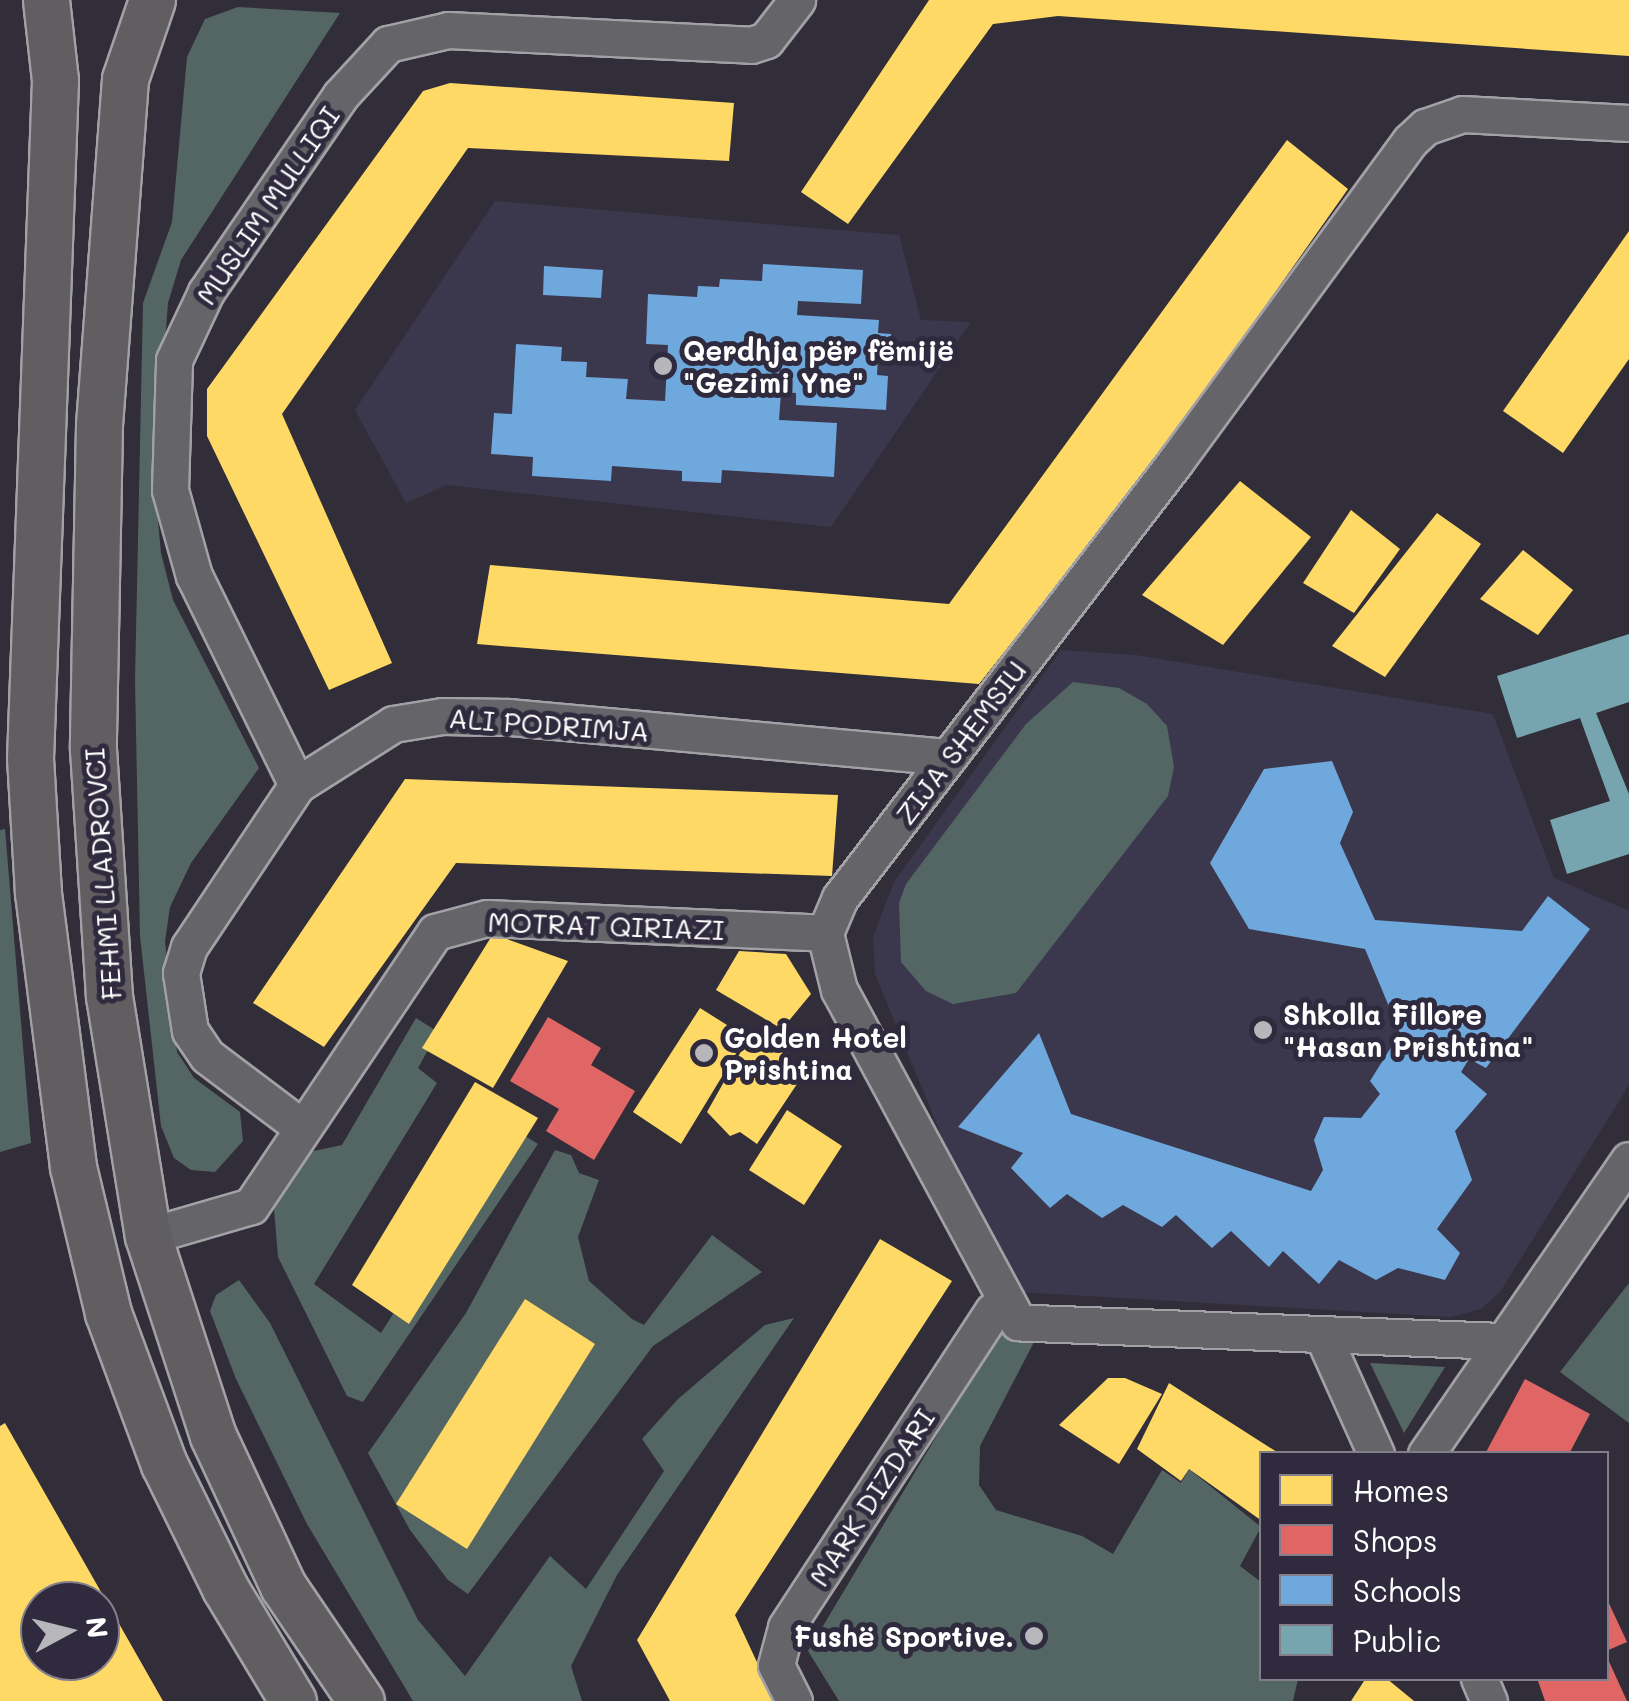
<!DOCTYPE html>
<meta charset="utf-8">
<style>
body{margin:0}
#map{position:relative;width:1629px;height:1701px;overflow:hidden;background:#312e39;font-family:Mali,sans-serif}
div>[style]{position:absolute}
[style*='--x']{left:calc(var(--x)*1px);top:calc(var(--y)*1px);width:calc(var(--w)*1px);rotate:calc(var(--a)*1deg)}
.built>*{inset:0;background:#3b384d}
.green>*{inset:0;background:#546663}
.homes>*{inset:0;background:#ffd966}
.shops>*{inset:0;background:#e06666}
.schools>*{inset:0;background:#6fa8dc}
.public>*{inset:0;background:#76a5af}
.roads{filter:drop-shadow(2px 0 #a2a1a6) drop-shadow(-2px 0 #a2a1a6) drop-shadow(0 2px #a2a1a6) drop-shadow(0 -2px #a2a1a6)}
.minor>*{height:35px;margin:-17.5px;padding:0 17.5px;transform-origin:17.5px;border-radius:17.5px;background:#656469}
.major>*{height:45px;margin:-22.5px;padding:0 22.5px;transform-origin:22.5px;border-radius:22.5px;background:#615e62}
.dots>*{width:28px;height:28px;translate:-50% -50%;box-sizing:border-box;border:5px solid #2f2a3d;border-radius:50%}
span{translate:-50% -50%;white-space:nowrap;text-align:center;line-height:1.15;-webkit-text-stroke:10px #2f2a3d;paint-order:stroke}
.street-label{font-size:28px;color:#fff}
.poi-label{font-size:28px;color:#fff;font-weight:700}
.left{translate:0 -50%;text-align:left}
.right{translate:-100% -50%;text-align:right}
.legend{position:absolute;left:1259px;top:1451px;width:350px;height:230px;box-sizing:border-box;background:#2f2a3d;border:2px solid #827f8b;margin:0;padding:12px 18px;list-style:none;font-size:30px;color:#fff}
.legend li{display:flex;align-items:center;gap:20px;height:50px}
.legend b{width:50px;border:2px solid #827f8b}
.north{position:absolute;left:20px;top:1581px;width:100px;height:100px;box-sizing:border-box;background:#2f2a3d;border:2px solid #827f8b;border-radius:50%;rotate:83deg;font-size:28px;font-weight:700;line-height:40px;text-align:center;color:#fff}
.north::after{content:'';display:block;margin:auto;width:35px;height:45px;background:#b7b6ba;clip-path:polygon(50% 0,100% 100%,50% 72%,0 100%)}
</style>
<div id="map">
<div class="built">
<div style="clip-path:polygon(495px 201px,899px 235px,921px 320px,971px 322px,831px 527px,447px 485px,406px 503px,355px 410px)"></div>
<div style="clip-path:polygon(1061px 650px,1136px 655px,1493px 714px,1554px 878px,1629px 911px,1629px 1085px,1500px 1292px,1481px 1309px,1451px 1317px,1018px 1292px,948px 1151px,875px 974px,873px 937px,894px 882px)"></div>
</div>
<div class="green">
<div style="clip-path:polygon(238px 7px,340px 13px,181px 260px,168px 303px,154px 480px,161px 553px,173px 600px,259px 768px,191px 863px,170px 907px,165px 941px,177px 1052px,194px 1078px,240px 1112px,243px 1141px,215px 1172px,191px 1170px,174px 1158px,161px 1126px,140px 936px,135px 680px,143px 303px,172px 222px,187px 57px,205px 19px)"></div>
<div style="clip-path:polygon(1073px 682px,1119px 688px,1147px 704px,1167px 726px,1174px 767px,1168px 796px,1016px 993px,953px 1004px,926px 991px,901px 962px,899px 903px,906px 884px,1026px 724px)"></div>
<div style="clip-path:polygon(5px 829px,31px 1143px,0 1152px,0 830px)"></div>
<div style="clip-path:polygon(416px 1018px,438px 1032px,418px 1068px,437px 1083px,314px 1284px,381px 1333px,511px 1127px,538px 1144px,363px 1402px,347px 1396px,278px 1257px,273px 1197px,286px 1170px,309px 1152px,342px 1145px)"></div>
<div style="clip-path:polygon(555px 1150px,571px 1155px,579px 1173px,599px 1180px,578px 1237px,589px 1281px,632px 1319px,644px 1325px,712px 1235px,762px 1272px,653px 1346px,468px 1594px,448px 1580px,410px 1530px,368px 1453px,466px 1313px)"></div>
<div style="clip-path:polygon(239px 1280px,270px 1323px,418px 1620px,465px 1676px,550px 1556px,586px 1589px,664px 1471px,642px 1439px,678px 1399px,765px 1325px,794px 1318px,617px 1575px,571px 1666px,582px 1701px,413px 1701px,307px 1524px,236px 1379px,210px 1311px,216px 1295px)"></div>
<div style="clip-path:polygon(1629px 1283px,1629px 1423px,1560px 1372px)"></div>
<div style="clip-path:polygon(1000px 1330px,1034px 1342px,980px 1446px,979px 1485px,996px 1510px,1082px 1536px,1113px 1554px,1162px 1470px,1181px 1483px,1189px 1469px,1261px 1527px,1240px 1566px,1261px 1582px,1262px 1678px,1298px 1679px,1293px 1701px,839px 1701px,808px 1651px)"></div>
<div style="clip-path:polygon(1370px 1363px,1445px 1367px,1404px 1433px)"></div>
</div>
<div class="homes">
<div style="clip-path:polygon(929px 0,1629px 0,1629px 56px,1058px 16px,993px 24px,848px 224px,801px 192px)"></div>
<div style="clip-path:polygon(450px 83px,734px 103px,729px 161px,468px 148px,282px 414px,392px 663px,329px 690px,207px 436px,207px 389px,423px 91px)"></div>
<div style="clip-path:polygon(1287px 140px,1348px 189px,1170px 441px,979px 684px,477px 644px,490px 565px,949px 604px)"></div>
<div style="clip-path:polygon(1629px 231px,1629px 359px,1563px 453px,1503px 411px)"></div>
<div style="clip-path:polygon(1240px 481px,1311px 537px,1223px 645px,1142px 595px)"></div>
<div style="clip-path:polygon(1351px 510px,1400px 549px,1354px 613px,1303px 583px)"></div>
<div style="clip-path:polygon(1437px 513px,1481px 544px,1385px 677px,1332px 646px)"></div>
<div style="clip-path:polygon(1523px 550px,1573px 590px,1538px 635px,1480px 599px)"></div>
<div style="clip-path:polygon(405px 779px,838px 795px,832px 876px,456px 863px,324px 1047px,253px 1003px)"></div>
<div style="clip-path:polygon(493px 934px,568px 961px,493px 1088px,422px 1048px)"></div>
<div style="clip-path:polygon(739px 951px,786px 954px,811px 994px,782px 1029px,716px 990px)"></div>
<div style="clip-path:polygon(700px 1008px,746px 1037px,681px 1144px,633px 1112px)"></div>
<div style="clip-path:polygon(748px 1039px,771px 1053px,785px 1049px,803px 1075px,757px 1144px,740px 1132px,730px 1136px,707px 1112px)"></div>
<div style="clip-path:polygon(475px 1082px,538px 1118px,409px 1324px,352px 1285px)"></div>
<div style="clip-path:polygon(787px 1110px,842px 1146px,804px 1205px,749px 1170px)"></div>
<div style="clip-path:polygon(880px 1239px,952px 1281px,735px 1615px,775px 1701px,670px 1701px,637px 1640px)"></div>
<div style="clip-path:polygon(525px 1299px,595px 1344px,467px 1549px,396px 1504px)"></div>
<div style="clip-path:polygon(1108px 1378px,1125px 1378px,1162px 1394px,1119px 1464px,1059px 1425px)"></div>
<div style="clip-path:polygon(1169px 1383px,1280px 1454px,1262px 1454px,1262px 1521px,1189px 1469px,1181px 1481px,1137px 1449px)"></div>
<div style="clip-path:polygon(evenodd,5px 1423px,163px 1701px,0 1701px,0 1426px,5px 1423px,40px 1601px,100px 1601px,100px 1661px,40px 1661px,40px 1601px)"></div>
<div style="clip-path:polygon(1366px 1678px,1386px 1678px,1414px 1701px,1351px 1701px)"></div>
</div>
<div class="shops">
<div style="clip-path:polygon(548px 1017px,601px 1048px,591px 1065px,635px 1091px,594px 1160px,546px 1131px,559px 1109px,510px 1081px)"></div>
<div style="clip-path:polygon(1525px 1379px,1590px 1414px,1569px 1454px,1485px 1454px)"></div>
<div style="clip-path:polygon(1606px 1597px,1627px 1642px,1606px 1651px)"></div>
<div style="clip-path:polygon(1606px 1655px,1627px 1701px,1545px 1701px,1537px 1678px,1606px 1678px)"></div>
</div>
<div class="schools">
<div style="clip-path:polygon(763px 264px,863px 270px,861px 304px,798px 301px,797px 315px,879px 320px,878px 333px,891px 334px,890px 358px,878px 357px,877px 375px,888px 376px,886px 410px,796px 405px,796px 393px,781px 392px,779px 420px,837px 423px,834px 477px,722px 470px,721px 483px,682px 481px,682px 471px,612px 466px,611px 481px,532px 476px,533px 457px,491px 454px,494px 413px,512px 414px,516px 344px,562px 347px,561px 361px,587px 362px,586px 377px,628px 379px,626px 399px,665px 401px,668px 345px,646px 344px,648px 294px,697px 297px,698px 286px,719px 287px,720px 279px,762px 281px)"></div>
<div style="clip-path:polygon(544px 266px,603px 270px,601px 298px,543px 295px)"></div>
<div style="clip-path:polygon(1332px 761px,1353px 812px,1340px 843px,1375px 920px,1522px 931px,1548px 896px,1590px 929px,1486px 1068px,1469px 1059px,1461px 1072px,1487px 1094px,1455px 1131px,1472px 1180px,1437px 1229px,1460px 1253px,1445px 1280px,1398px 1268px,1376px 1280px,1339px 1260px,1319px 1284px,1283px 1251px,1269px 1267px,1231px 1231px,1212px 1248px,1176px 1215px,1162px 1227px,1123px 1205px,1102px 1218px,1067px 1194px,1050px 1208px,1011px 1168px,1023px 1153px,958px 1127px,1039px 1033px,1071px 1114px,1311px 1191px,1323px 1170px,1314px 1140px,1324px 1117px,1361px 1118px,1380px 1094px,1370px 1081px,1400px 1033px,1365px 949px,1249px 929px,1210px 863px,1264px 769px)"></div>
</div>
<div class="public">
<div style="clip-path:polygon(1629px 634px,1629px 702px,1596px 713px,1629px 794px,1629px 854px,1567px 874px,1550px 820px,1610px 801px,1580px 718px,1517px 738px,1497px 676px)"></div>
</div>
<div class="roads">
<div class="minor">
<div style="--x:297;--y:785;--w:233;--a:-116.2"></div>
<div style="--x:194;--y:576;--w:89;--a:-105.6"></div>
<div style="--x:170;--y:490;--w:130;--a:-88.2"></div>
<div style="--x:174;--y:360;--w:75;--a:-64.8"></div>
<div style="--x:206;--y:292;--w:237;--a:-55.6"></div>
<div style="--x:340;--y:96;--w:71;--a:-47.3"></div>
<div style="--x:388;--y:44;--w:62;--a:-13.1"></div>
<div style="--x:448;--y:30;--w:303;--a:2.8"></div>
<div style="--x:751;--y:45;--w:16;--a:-18"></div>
<div style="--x:766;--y:40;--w:51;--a:-52.2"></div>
<div style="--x:300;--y:1126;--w:116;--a:-143"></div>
<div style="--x:207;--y:1056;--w:30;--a:-124"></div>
<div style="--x:190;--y:1031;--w:59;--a:-98.8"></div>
<div style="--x:181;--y:973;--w:27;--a:-73"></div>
<div style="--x:189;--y:947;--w:195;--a:-56.3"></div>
<div style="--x:297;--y:785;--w:114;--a:-32.4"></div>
<div style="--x:393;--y:724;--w:50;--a:-9.3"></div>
<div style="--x:442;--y:716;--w:67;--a:0.9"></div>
<div style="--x:509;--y:717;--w:441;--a:5.2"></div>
<div style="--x:148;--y:1236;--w:107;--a:-16.2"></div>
<div style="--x:251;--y:1206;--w:330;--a:-56.1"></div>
<div style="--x:435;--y:932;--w:54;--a:-15.1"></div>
<div style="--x:487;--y:918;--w:338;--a:2.5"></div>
<div style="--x:1323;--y:1336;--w:129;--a:65.8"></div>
<div style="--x:1502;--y:1341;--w:484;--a:-177.8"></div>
<div style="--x:1018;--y:1322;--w:377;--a:-118.3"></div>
<div style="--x:839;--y:990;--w:59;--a:-103.8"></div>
<div style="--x:825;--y:933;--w:38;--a:-67"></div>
<div style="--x:840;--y:898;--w:550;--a:-52.46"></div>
<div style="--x:1175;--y:462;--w:398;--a:-53.8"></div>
<div style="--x:1410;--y:141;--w:21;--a:-43"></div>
<div style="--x:1425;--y:127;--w:39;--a:-19"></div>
<div style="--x:1462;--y:114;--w:167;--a:3.1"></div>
<div style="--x:1426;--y:1454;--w:357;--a:-55.4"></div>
<div style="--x:1479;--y:1678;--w:25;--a:67"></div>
<div style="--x:794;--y:1701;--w:40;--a:-116.6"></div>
<div style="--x:776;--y:1665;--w:39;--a:-75"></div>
<div style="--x:786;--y:1627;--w:378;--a:-56.8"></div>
<div style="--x:993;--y:1311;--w:13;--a:-23"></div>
</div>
<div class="major">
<div style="--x:46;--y:0;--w:81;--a:83.6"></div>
<div style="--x:55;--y:80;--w:678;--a:92.11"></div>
<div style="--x:30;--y:758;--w:135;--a:86.6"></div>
<div style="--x:38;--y:893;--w:276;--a:82.7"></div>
<div style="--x:73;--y:1167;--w:150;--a:76.5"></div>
<div style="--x:108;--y:1313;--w:161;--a:69.7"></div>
<div style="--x:164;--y:1464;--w:138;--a:63.8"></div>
<div style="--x:225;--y:1588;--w:132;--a:59"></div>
<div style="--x:152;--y:0;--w:83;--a:108.9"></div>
<div style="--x:125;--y:79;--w:347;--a:94.3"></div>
<div style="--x:99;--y:425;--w:324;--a:91.1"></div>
<div style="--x:93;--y:749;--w:248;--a:86.3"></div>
<div style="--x:109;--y:996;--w:243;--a:80.8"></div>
<div style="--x:148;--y:1236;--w:210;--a:72"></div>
<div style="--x:213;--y:1436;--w:166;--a:65"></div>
<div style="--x:283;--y:1586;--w:139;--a:55.9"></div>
</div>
</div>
<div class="dots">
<div style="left:663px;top:366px;background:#b7b6ba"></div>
<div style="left:1263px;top:1030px;background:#b7b6ba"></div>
<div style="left:704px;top:1053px;background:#b7b6ba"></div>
<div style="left:1034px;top:1636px;background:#b7b6ba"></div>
</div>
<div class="street-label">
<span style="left:267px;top:205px;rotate:-56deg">MUSLIM MULLIQI</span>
<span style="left:549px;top:724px;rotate:4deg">ALI PODRIMJA</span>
<span style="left:960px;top:742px;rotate:-53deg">ZIJA SHEMSIU</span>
<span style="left:102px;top:874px;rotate:-94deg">FEHMI LLADROVCI</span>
<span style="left:606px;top:925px;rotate:2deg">MOTRAT QIRIAZI</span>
<span style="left:871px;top:1497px;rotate:-57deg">MARK DIZDARI</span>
</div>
<div class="poi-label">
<span class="left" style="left:683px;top:366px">Qerdhja për fëmijë<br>"Gezimi Yne"</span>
<span class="left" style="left:1283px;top:1030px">Shkolla Fillore<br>"Hasan Prishtina"</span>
<span class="left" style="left:724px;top:1053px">Golden Hotel<br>Prishtina</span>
<span class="right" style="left:1014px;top:1636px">Fushë Sportive.</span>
</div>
<ul class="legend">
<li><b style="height:28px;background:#ffd966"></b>Homes</li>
<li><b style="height:28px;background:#e06666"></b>Shops</li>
<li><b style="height:28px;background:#6fa8dc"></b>Schools</li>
<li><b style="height:28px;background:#76a5af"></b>Public</li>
</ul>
<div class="north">N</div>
</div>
